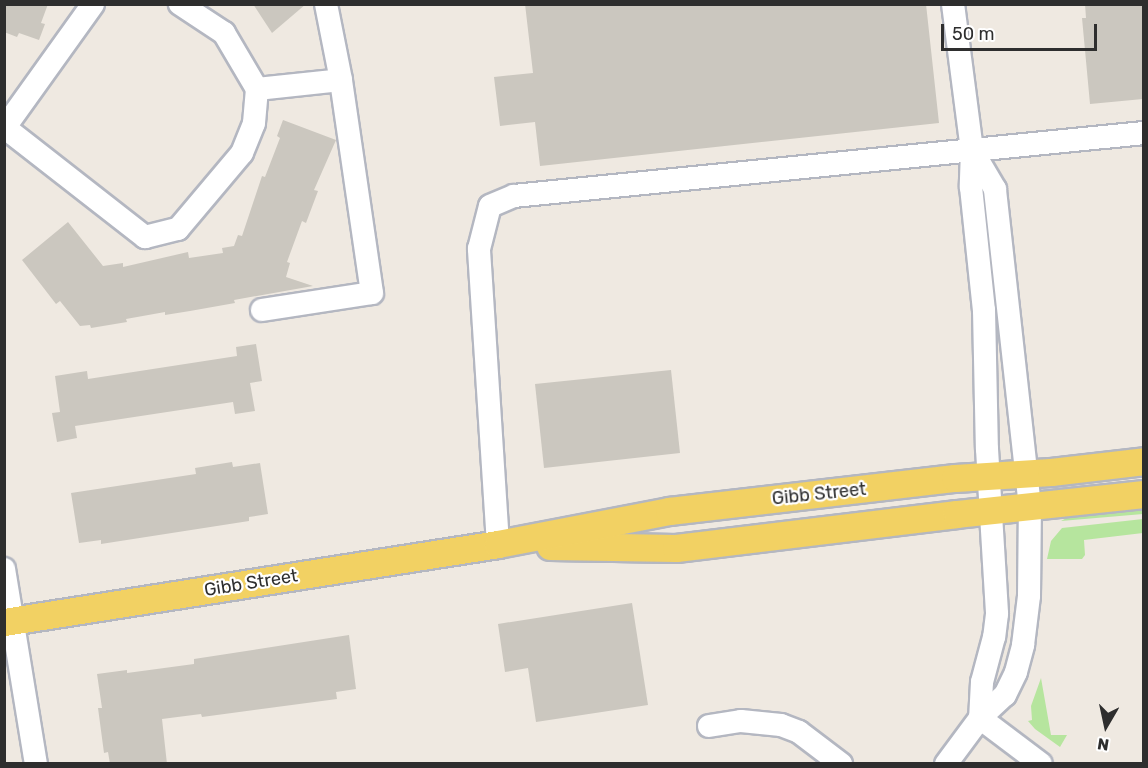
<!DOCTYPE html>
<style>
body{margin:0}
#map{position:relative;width:1148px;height:768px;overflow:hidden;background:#efe9e1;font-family:Rubik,sans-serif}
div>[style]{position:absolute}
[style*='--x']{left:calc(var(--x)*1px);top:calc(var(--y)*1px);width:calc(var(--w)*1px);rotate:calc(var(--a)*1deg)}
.green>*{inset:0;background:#b6e59e}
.building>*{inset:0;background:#cbc7bf}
.roads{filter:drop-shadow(2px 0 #b4b7c1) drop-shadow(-2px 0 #b4b7c1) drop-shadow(0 2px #b4b7c1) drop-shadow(0 -2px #b4b7c1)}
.minor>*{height:22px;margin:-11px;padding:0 11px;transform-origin:11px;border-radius:11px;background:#fff}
.major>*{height:27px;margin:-13.5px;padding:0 13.5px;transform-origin:13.5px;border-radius:13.5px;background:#f2d163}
span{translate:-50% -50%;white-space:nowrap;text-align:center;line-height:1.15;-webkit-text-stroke:4.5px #fff;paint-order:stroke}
.street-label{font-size:18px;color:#2e2e2e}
.frame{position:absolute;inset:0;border:6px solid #2e2e2e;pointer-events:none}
.north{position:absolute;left:1076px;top:696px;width:60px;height:60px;-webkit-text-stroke:4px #fff;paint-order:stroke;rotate:189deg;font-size:16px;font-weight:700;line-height:24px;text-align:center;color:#2e2e2e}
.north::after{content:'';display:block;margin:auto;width:21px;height:27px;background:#2e2e2e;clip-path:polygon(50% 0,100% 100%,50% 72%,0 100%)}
.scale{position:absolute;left:941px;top:24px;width:156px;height:27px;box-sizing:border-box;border:3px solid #2e2e2e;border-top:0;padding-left:8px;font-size:18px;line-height:21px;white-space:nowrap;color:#2e2e2e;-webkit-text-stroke:4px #fff;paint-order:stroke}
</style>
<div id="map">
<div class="green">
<div style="clip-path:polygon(1143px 506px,1143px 514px,1061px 521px,1072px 515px)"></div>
<div style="clip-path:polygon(1143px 519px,1143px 533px,1084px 540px,1085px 555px,1082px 559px,1047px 559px,1051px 541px,1062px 528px)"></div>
<div style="clip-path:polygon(1041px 678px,1051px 735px,1067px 735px,1060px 747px,1035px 729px,1028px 721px,1032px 720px,1031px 706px)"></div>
</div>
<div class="building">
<div style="clip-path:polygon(4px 4px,48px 4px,41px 23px,45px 24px,39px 40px,19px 33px,17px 37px,4px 32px)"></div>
<div style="clip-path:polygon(253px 4px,306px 4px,272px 33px)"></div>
<div style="clip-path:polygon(525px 4px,926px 4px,939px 123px,540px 166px,535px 122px,500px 126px,494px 77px,533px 73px)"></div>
<div style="clip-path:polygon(1085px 4px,1143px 4px,1143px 99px,1090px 104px,1082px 18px,1086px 18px)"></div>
<div style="clip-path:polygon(283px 120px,336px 140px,314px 190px,318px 191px,306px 223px,302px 221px,287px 262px,290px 263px,286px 277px,313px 286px,234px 300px,235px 303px,190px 311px,165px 315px,165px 312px,126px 319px,127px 322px,91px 328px,90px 325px,80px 326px,60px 301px,56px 304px,22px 260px,68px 222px,103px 266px,123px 263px,123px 267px,188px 252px,189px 258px,223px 253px,222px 248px,234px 246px,238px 235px,242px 236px,262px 176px,265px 177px,280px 138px,277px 136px)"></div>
<div style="clip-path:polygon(256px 344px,262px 381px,250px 383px,255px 411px,235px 414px,233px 402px,75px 426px,77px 438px,57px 442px,52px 413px,60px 412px,55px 376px,87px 371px,88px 379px,237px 356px,236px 347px)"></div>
<div style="clip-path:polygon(671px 370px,680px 453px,544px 468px,535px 384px)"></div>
<div style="clip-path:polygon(232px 462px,233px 467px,260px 463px,268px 514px,249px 517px,249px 521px,101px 544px,101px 540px,79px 543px,71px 493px,196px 474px,195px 468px)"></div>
<div style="clip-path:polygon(632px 603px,648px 705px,536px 722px,528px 668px,505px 672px,498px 624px)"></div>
<div style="clip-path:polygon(349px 635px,356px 689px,336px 692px,337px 699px,202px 717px,201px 714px,162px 719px,167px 764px,110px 764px,108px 752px,104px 753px,98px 708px,102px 708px,97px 674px,127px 670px,127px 673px,194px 664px,194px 659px)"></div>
</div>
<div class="roads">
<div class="minor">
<div style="--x:953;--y:4;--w:147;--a:82.6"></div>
<div style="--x:972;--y:150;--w:37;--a:92"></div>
<div style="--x:971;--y:187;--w:124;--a:84"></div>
<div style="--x:984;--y:310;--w:139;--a:88.8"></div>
<div style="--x:987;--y:449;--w:165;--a:86.5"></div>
<div style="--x:997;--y:614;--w:23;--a:97"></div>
<div style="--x:994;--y:637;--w:47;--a:104.9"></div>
<div style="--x:982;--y:682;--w:36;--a:93"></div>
<div style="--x:257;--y:89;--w:84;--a:-6.1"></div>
<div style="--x:341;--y:80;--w:77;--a:-101.2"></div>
<div style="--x:4;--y:127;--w:179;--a:38"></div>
<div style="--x:145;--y:237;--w:34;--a:-14"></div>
<div style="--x:178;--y:229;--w:99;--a:-49.9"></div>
<div style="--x:242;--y:153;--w:32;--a:-68"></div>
<div style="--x:254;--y:123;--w:34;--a:-85"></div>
<div style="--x:257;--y:89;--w:65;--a:-120.5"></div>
<div style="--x:224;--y:33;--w:53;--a:-146.6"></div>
<div style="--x:5;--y:127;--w:151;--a:-54.4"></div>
<div style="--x:262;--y:310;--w:111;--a:-8.8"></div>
<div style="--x:372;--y:293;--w:215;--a:-98.3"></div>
<div style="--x:498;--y:544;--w:296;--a:-93.7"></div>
<div style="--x:479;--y:249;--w:44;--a:-75.7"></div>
<div style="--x:490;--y:206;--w:26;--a:-23"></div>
<div style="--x:514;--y:196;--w:633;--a:-5.71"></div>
<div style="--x:4;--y:569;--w:198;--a:80.7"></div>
<div style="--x:980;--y:718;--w:76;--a:37"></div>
<div style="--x:709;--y:726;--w:32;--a:-9"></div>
<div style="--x:741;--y:721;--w:40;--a:5.7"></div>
<div style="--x:781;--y:725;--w:19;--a:21"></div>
<div style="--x:799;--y:732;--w:53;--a:37.3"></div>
<div style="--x:946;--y:764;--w:57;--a:-53.5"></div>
<div style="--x:980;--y:718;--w:34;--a:-43"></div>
<div style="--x:1005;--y:695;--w:25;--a:-64"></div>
<div style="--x:1016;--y:672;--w:28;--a:-75"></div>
<div style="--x:1023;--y:645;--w:49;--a:-83"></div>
<div style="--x:1029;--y:596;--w:89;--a:-89.4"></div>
<div style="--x:1030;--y:507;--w:320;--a:-96.3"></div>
<div style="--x:995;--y:189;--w:45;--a:-120.5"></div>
</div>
<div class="major">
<div style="--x:550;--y:546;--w:126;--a:0.9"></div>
<div style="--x:676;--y:548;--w:283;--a:-6.9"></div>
<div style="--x:957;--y:514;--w:188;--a:-6.1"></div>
<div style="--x:4;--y:622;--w:500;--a:-8.97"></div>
<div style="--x:498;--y:544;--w:174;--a:-10.9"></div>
<div style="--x:669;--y:511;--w:288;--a:-6.6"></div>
<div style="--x:955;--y:478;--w:96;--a:-3.6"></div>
<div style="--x:1051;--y:472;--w:94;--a:-6.7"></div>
</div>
</div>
<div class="street-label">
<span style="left:819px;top:494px;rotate:-6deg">Gibb Street</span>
<span style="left:251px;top:583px;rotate:-9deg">Gibb Street</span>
</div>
<div class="frame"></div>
<div class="north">N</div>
<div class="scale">50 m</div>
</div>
